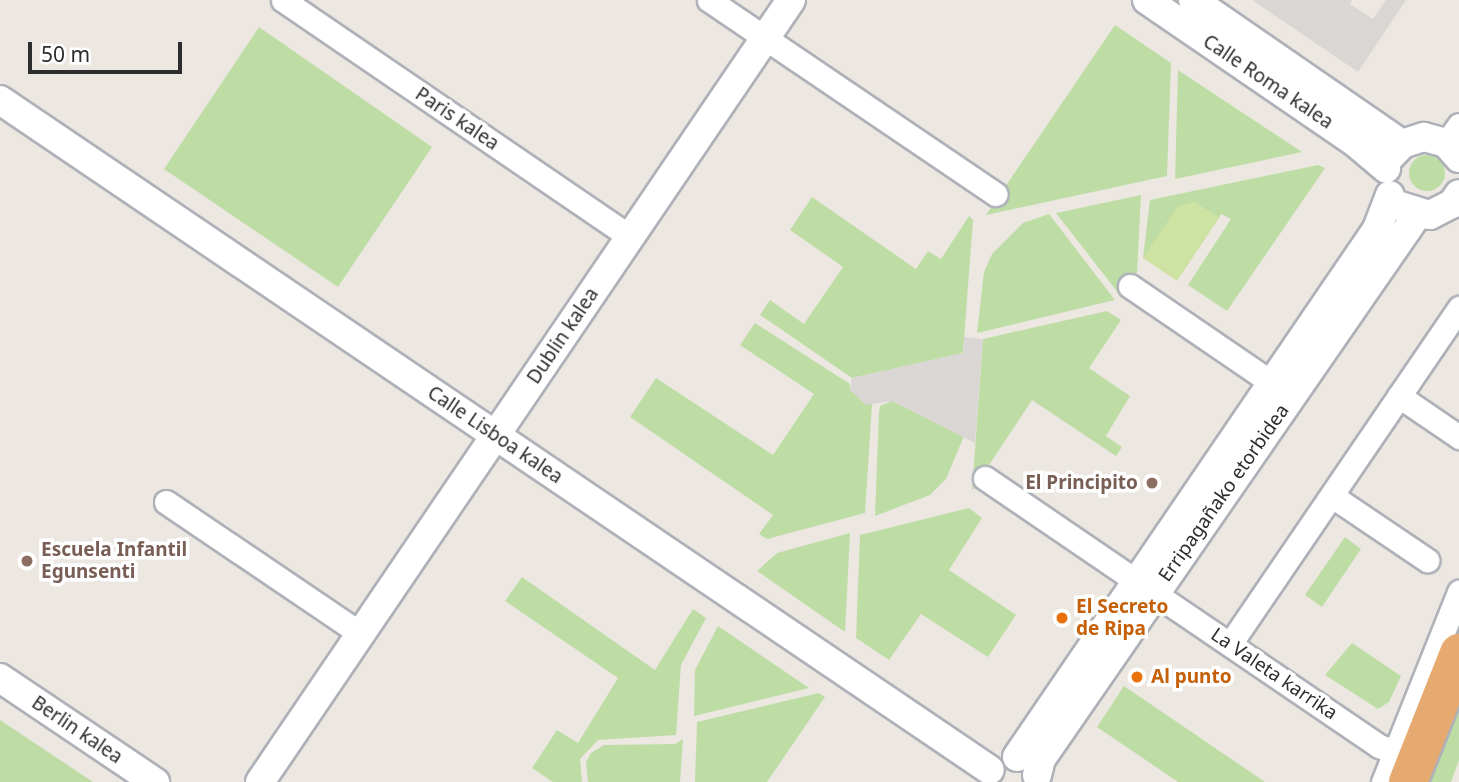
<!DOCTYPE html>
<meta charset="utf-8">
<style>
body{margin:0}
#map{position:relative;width:1459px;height:782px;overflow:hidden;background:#ede7e2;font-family:"Noto Sans",sans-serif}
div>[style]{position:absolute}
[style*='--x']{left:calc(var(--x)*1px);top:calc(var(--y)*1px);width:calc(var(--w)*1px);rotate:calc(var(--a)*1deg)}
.green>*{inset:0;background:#bedda5}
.round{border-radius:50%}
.pitch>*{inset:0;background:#cee2a2}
.plaza>*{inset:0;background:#dad6d4}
.roads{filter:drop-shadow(2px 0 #aeb1b8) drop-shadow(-2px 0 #aeb1b8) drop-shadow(0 2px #aeb1b8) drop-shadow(0 -2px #aeb1b8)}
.minor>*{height:23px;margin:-11.5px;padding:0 11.5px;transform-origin:11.5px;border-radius:11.5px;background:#fff}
.tertiary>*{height:28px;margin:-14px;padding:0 14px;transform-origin:14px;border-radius:14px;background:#fff}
.trunk>*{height:38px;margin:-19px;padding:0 19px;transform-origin:19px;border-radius:19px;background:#e6aa70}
.dots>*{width:19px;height:19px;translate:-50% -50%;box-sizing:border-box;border:4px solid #fff;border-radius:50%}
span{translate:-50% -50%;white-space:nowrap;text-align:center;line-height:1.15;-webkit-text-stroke:7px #fff;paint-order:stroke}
.street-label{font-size:19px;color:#2d2d2d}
.education-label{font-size:19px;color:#785e54;font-weight:700}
.right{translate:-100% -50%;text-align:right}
.left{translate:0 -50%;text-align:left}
.food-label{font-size:19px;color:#c56008;font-weight:700}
.scale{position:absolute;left:28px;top:42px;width:154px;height:32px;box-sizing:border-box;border:4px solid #2d2d2d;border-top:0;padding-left:9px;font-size:21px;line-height:24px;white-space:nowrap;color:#2d2d2d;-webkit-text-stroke:5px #fff;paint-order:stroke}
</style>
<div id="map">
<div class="green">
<div style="clip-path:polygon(1115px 25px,1171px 63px,1167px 176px,986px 215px)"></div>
<div style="clip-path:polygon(259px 27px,432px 147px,338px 287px,164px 169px)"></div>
<div style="clip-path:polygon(1178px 70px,1302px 152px,1175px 179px)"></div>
<div class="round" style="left:1409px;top:155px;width:36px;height:36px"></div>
<div style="clip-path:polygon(1318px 165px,1325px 168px,1227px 311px,1188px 285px,1231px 219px,1221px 214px,1219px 218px,1194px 202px,1143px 258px,1150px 200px)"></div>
<div style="clip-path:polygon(1141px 195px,1137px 272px,1119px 294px,1056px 213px)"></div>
<div style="clip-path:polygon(812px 197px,916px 269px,928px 251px,941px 259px,969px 216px,973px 220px,963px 353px,852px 378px,760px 315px,770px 300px,804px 324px,843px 267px,790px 230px)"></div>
<div style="clip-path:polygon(1049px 214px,1115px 300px,977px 333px,984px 272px,992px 254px,1023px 223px)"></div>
<div style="clip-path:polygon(1107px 311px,1121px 320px,1089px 368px,1130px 396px,1106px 436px,1122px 447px,1116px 456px,1032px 400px,972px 491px,983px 339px)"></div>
<div style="clip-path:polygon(755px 323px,850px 384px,850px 390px,872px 404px,865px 513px,767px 539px,759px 534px,773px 515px,630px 417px,656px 378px,773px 455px,814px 394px,740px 345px)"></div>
<div style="clip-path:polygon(892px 401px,964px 436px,946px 479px,930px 495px,875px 516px,879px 412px,880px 406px)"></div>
<div style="clip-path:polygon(969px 508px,982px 518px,949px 570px,1016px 615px,988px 657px,921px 614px,889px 660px,856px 638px,860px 535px)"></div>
<div style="clip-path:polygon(850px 533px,845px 632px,757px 571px,777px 553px)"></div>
<div style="clip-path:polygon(1345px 537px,1361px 549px,1322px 607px,1305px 595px)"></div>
<div style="clip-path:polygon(522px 577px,655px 670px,693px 609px,706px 618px,681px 665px,676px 735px,598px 740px,580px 759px,582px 782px,553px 782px,532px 768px,557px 730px,578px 743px,618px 678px,505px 601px)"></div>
<div style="clip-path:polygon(718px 626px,809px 688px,694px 716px,695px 670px)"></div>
<div style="clip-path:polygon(1352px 643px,1401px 676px,1389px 702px,1378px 709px,1325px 675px)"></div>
<div style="clip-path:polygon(1459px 679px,1459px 760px,1451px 782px,1421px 782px)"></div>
<div style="clip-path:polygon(1124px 686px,1265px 782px,1178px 782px,1097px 727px)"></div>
<div style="clip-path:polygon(819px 693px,825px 697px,767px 782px,695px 782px,697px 722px)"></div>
<div style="clip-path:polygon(0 720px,93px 782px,0 782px)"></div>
<div style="clip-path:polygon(683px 739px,680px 782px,588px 782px,586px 762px,591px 753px,604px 745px,675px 744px)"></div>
</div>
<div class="pitch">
<div style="clip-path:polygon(1194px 202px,1219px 218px,1177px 281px,1143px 258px,1178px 206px)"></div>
</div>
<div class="plaza">
<div style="clip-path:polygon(1252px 0,1352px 0,1350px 4px,1373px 19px,1386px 0,1406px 0,1358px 72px)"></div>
<div style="clip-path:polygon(964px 337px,983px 339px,975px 443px,892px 401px,866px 405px,850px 390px,852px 378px,963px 353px)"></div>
</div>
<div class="roads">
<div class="minor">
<div style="--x:283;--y:0;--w:420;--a:34.3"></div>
<div style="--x:709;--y:0;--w:346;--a:34.1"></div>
<div style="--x:1446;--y:143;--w:22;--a:-54"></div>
<div style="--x:1130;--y:286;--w:172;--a:34.3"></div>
<div style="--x:1399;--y:396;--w:73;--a:34.3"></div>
<div style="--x:985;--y:478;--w:183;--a:34.3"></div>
<div style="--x:1332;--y:496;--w:115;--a:34"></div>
<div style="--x:166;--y:502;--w:235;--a:34.1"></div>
<div style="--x:1154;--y:593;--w:272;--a:34.2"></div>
<div style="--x:1379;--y:746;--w:17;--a:21"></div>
<div style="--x:1230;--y:644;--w:407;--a:-55.7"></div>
<div style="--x:1383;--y:782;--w:205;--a:-68.2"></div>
</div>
<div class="tertiary">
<div style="--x:1147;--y:0;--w:255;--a:34.4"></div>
<div style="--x:1357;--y:144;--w:38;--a:40"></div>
<div style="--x:1193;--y:0;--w:254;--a:34.6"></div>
<div style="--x:0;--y:100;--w:1195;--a:34.09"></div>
<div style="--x:1390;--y:157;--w:18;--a:-47"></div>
<div style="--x:1402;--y:144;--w:23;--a:-18"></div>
<div style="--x:1424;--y:137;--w:23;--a:15"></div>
<div style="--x:1446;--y:143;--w:20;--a:49"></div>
<div style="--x:1400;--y:206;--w:31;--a:17"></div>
<div style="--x:1430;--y:215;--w:25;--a:-27"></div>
<div style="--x:1452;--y:204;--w:12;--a:-55"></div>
<div style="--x:0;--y:678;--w:187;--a:33.9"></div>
<div style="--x:1017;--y:757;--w:639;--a:-55.71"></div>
<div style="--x:1377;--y:229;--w:36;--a:-69"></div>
<div style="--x:1037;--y:775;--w:16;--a:-76"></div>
<div style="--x:1041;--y:759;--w:661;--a:-55.35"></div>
<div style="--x:260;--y:782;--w:945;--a:-55.82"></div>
</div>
<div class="trunk">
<div style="--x:1408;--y:782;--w:139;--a:-68.4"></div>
</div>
</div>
<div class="dots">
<div style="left:1152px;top:483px;background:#8d6e63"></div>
<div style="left:27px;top:561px;background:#8d6e63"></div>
<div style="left:1062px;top:618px;background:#e8710a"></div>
<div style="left:1137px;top:677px;background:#e8710a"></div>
</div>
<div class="street-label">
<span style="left:1268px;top:82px;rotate:34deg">Calle Roma kalea</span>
<span style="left:457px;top:119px;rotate:34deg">Paris kalea</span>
<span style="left:563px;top:336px;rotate:-56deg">Dublin kalea</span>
<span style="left:495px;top:435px;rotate:34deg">Calle Lisboa kalea</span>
<span style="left:1224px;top:493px;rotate:-55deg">Erripagañako etorbidea</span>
<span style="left:1274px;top:674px;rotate:34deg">La Valeta karrika</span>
<span style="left:77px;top:730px;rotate:34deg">Berlin kalea</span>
</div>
<div class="education-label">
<span class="right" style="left:1138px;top:483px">El Principito</span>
<span class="left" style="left:41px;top:561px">Escuela Infantil<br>Egunsenti</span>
</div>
<div class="food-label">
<span class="left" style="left:1076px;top:618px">El Secreto<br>de Ripa</span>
<span class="left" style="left:1151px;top:677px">Al punto</span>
</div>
<div class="scale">50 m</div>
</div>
